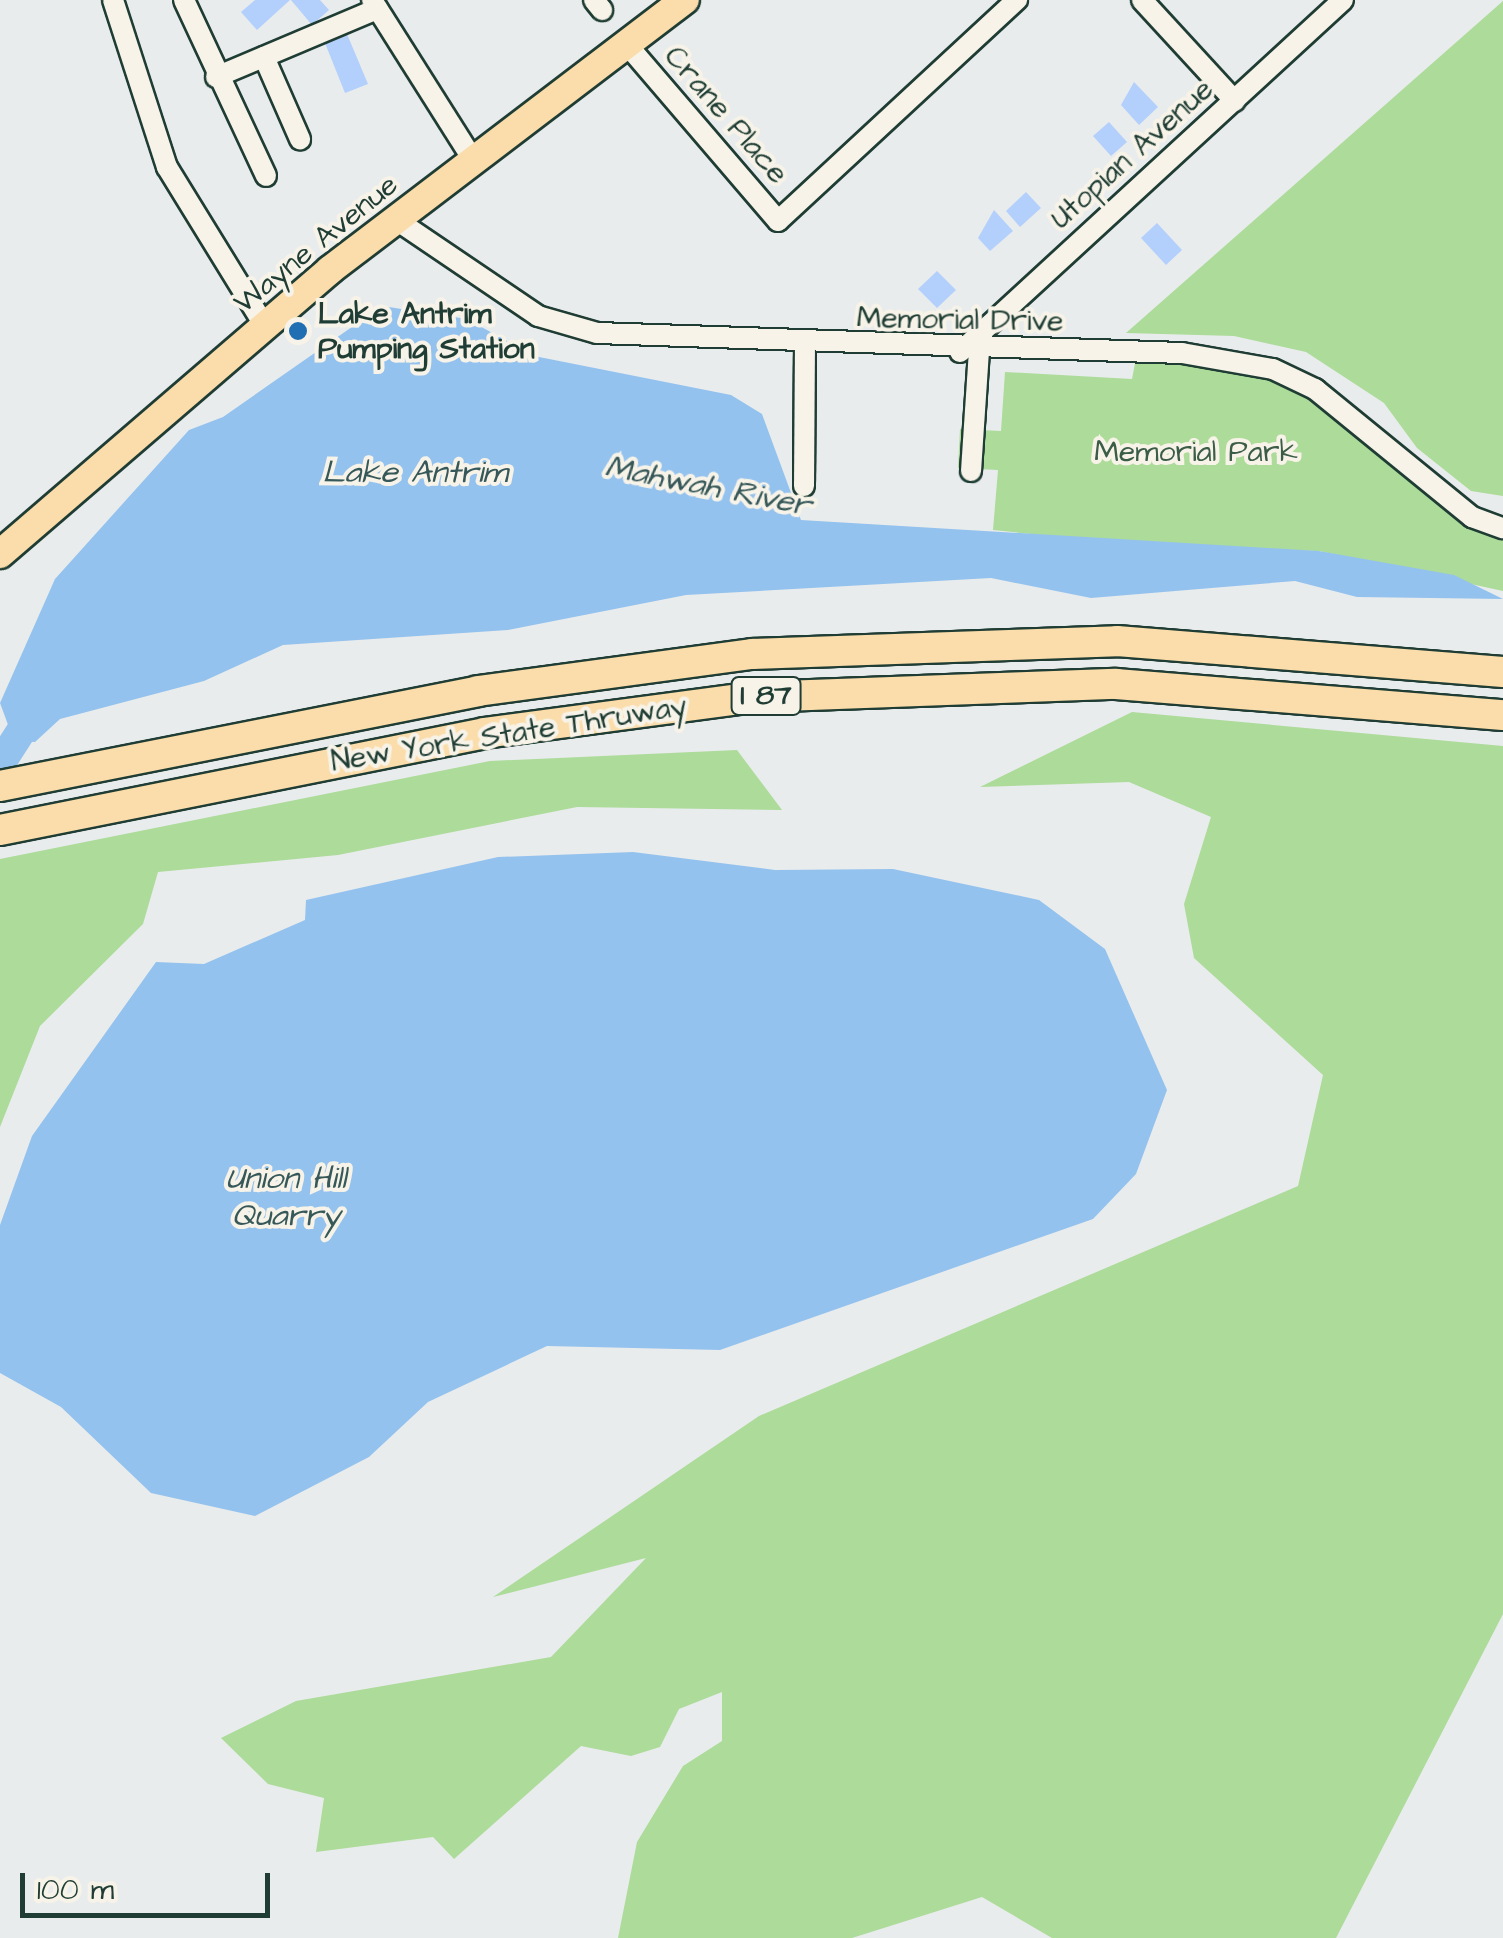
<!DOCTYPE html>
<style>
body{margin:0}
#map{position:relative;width:1503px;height:1938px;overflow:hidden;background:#e9ecec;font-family:"Architects Daughter",sans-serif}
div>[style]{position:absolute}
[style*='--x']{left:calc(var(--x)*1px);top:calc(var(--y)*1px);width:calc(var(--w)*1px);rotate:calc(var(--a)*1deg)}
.green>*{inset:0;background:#acdb9a}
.water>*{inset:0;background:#94c2ee}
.river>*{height:30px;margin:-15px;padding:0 15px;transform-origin:15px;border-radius:15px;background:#94c2ee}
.building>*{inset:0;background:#b3cffc}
.roads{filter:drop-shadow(2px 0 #1f3d34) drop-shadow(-2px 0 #1f3d34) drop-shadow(0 2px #1f3d34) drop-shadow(0 -2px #1f3d34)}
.minor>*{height:20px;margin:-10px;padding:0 10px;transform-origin:10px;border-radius:10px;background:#f7f3e8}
.major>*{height:28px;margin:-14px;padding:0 14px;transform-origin:14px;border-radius:14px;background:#fbddab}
.highway>*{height:30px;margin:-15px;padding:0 15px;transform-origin:15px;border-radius:15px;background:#fbddab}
.dots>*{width:28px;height:28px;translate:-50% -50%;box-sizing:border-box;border:5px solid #f7f3e8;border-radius:50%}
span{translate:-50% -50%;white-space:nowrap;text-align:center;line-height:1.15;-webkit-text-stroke:8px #f7f3e8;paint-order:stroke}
.shield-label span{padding:2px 8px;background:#f7f3e8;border:2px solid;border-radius:8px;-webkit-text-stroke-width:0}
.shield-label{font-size:28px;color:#1f3d34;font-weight:700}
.street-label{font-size:30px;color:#1f3d34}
.poi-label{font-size:30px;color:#1f3d34;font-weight:700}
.left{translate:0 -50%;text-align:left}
.park-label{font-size:30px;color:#3b5d48}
.water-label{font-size:32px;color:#365859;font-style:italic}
.scale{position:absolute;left:20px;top:1873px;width:250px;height:45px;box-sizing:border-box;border:5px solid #1f3d34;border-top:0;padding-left:12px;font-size:30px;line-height:35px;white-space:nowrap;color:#1f3d34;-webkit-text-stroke:8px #f7f3e8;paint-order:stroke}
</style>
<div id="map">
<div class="green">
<div style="clip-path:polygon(1503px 1px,1503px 496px,1471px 491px,1417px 448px,1384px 403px,1306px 352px,1234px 336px,1126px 333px)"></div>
<div style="clip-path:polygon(1137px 353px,1273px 369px,1503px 528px,1503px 591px,1319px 551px,1177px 549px,993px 530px,998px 470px,958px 468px,960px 429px,1001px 431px,1005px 372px,1132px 379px)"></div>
<div style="clip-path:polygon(1132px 712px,1503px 746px,1503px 1614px,1336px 1938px,1052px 1938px,982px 1897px,852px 1938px,618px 1938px,637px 1842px,683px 1766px,722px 1741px,722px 1692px,679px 1709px,660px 1747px,631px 1756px,581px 1746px,454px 1859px,433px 1837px,316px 1852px,324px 1798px,268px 1784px,221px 1738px,296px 1701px,551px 1657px,646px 1558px,493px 1597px,759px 1416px,1298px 1186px,1323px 1075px,1194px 958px,1184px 904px,1211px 817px,1129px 782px,980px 787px)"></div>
<div style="clip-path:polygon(737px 750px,782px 810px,577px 807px,338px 855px,158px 872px,143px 924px,40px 1026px,0 1127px,0 859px,490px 761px)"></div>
</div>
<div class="water">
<div style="clip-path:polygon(382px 306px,467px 319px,534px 356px,731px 395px,762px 414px,801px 520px,1319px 551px,1454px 575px,1503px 599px,1357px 597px,1295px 581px,1091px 598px,991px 578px,686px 595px,508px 630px,283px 645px,204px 681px,60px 719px,35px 742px,14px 741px,0 703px,55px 579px,189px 430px,223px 417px)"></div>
<div style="clip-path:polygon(633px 852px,775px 870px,893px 869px,1039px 900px,1105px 949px,1167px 1090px,1136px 1174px,1093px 1219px,720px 1350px,547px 1346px,428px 1402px,369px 1457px,255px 1516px,151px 1493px,61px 1407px,0 1373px,0 1225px,32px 1136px,156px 962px,204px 964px,305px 920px,306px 900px,498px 857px)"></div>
</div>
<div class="river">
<div style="--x:0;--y:764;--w:67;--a:-57.3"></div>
</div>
<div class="building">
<div style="clip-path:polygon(255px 0,290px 0,257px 30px,241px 12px)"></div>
<div style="clip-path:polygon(291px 0,320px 0,329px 10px,312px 25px)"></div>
<div style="clip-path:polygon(347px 34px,368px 84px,345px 93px,325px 43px)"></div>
<div style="clip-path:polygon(1134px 82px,1158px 107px,1139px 125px,1121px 105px)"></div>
<div style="clip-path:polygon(1109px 122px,1127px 142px,1111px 156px,1093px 136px)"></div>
<div style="clip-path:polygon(1026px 192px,1041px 208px,1020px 227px,1006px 211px)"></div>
<div style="clip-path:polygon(994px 210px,1013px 231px,990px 251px,978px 238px)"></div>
<div style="clip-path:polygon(1157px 223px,1182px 250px,1166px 265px,1141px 238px)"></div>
<div style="clip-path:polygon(937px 271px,956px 290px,937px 308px,918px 289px)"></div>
</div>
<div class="roads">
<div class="minor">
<div style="--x:113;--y:0;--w:176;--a:72.1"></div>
<div style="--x:167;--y:167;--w:187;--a:58.4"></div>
<div style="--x:184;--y:0;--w:194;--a:65"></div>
<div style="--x:372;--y:0;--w:189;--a:57.7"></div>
<div style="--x:594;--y:0;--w:13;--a:51"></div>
<div style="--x:1142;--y:0;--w:137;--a:47.4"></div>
<div style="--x:629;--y:47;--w:229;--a:49.4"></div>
<div style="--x:778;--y:221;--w:326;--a:-42.8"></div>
<div style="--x:264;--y:57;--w:90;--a:66.3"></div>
<div style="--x:216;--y:77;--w:175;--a:-22.9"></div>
<div style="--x:395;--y:219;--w:173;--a:34.1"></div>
<div style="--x:538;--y:316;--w:61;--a:16.1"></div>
<div style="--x:597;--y:333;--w:585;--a:1.96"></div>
<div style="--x:1182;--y:353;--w:92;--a:10"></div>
<div style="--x:1273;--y:369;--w:47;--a:25.5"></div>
<div style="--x:1315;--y:389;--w:203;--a:39.2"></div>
<div style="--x:1472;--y:517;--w:33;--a:20"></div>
<div style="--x:960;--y:352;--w:520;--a:-42.58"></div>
<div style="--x:971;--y:471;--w:119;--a:-86.2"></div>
<div style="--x:804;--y:486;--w:139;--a:-89.6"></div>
</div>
<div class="major">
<div style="--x:0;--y:554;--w:435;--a:-40.7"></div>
<div style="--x:330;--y:270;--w:446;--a:-37.3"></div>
</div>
<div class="highway">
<div style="--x:0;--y:786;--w:487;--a:-11.2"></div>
<div style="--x:478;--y:691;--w:276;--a:-7.7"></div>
<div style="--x:752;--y:654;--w:365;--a:-2"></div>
<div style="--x:1117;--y:641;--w:387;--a:4.6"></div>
<div style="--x:0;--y:830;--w:495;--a:-11.3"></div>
<div style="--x:485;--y:733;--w:273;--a:-7.6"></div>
<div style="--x:756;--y:697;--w:360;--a:-2.1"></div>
<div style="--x:1116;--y:684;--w:388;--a:4.6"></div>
</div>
</div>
<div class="dots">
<div style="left:298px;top:331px;background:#1f6fb2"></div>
</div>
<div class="shield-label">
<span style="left:766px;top:696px">I 87</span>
</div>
<div class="street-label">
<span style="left:726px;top:115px;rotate:49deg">Crane Place</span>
<span style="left:1132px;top:154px;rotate:-42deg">Utopian Avenue</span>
<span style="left:316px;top:244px;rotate:-39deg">Wayne Avenue</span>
<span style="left:960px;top:320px;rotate:1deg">Memorial Drive</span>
<span style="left:509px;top:734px;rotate:-9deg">New York State Thruway</span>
</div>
<div class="poi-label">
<span class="left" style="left:318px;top:331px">Lake Antrim<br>Pumping Station</span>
</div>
<div class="park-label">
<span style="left:1196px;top:452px">Memorial Park</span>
</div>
<div class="water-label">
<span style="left:415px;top:473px">Lake Antrim</span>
<span style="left:708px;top:487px;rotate:11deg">Mahwah River</span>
<span style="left:286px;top:1198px">Union Hill<br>Quarry</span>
</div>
<div class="scale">100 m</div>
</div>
